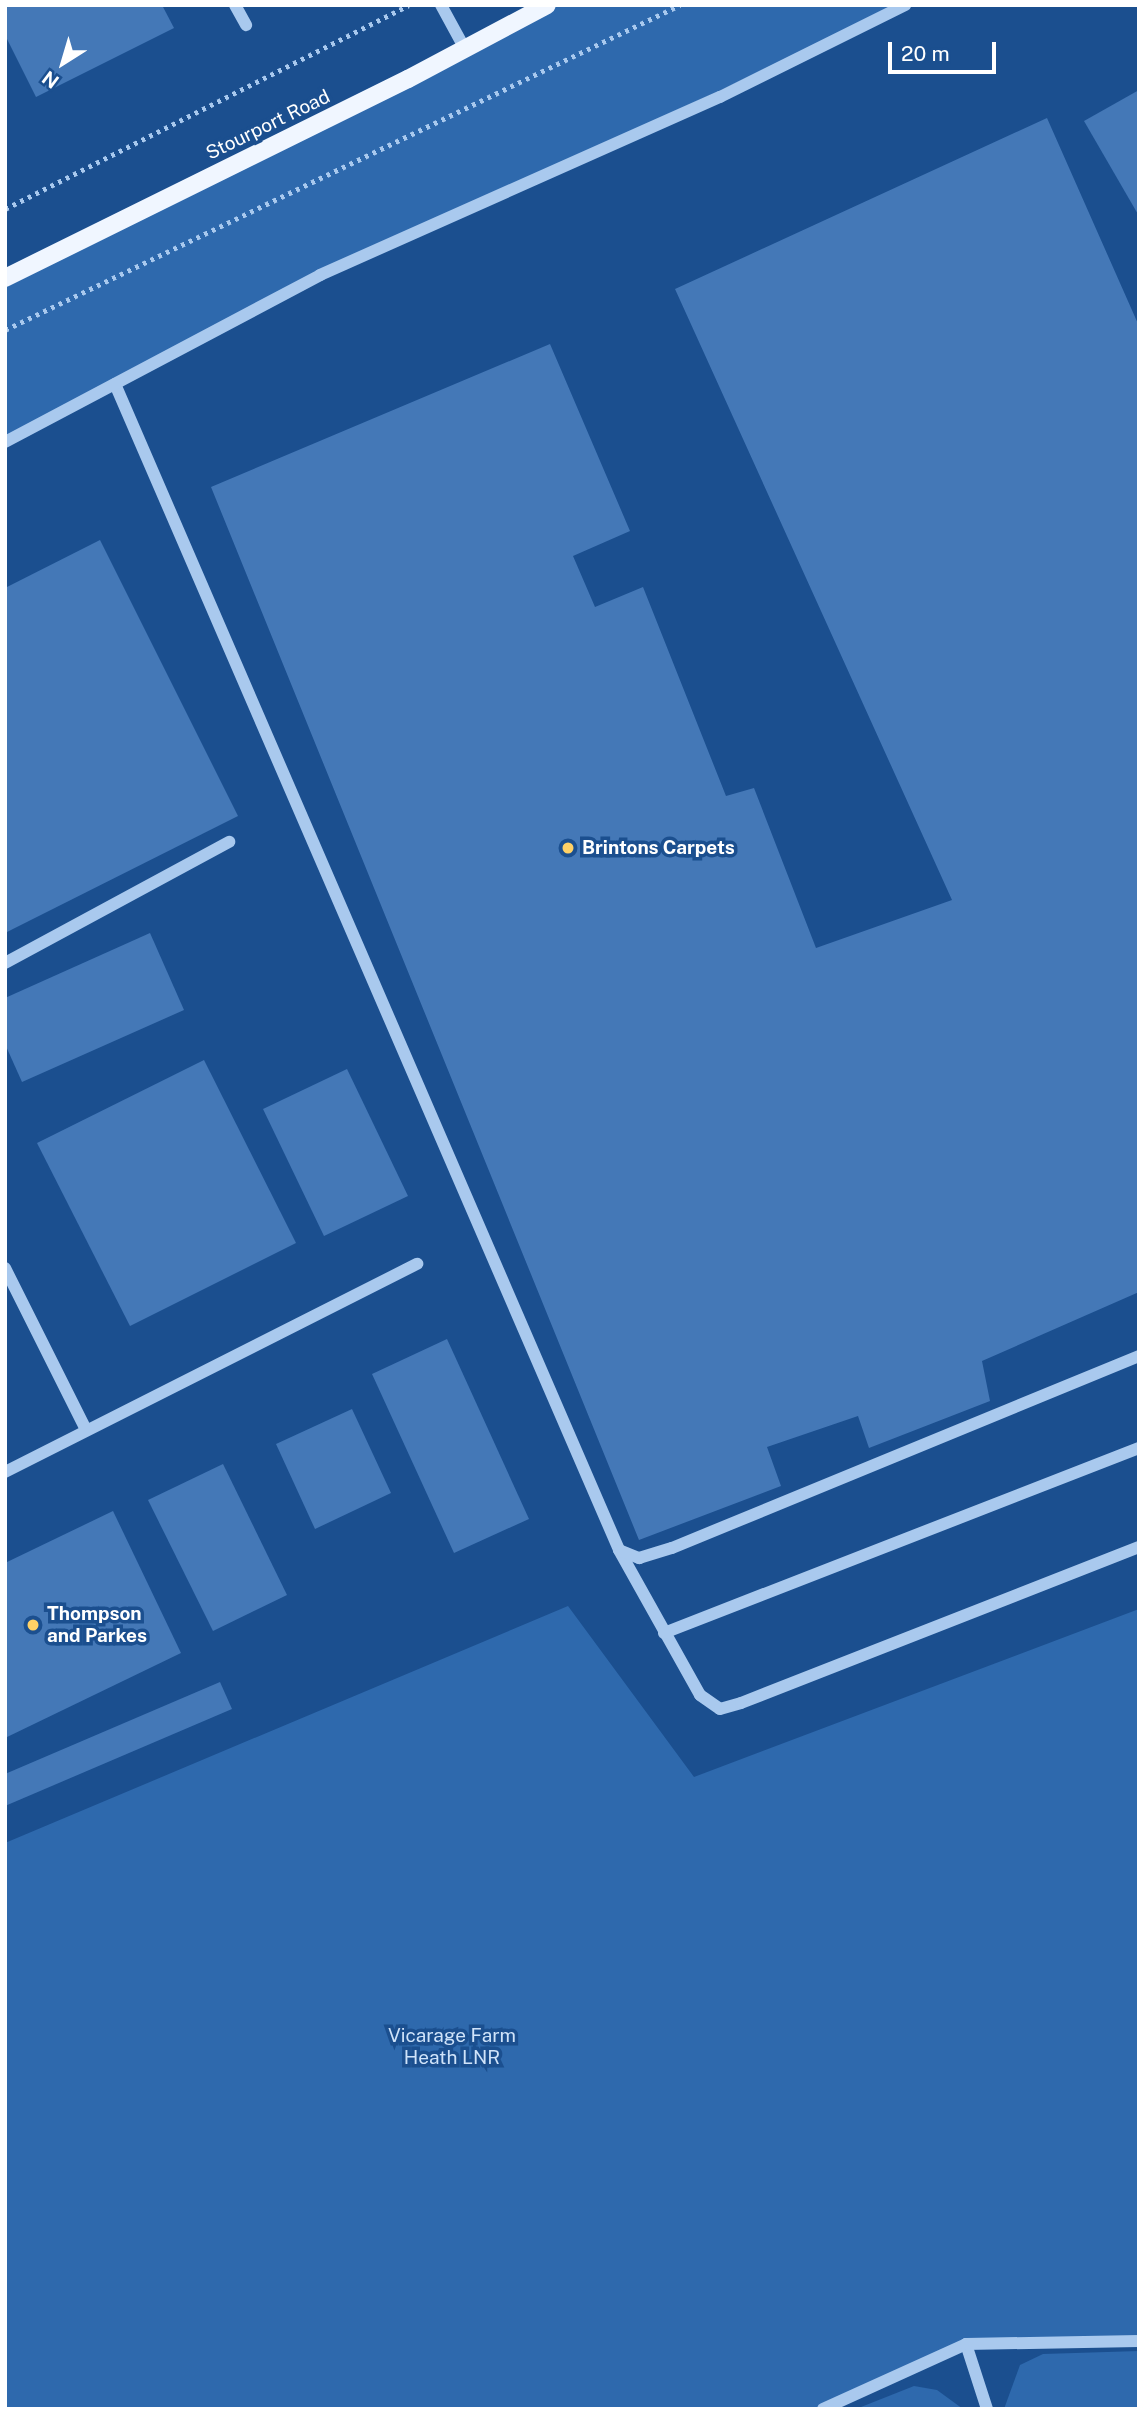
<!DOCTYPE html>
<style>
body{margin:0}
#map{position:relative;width:1144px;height:2414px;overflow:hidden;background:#1b4f8f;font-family:"Public Sans",sans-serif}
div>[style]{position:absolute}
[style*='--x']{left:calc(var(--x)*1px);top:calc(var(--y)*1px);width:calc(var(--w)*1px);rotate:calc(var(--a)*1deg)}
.green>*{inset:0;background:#2e69ad}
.building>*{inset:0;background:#4478b7}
.path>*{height:4.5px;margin-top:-2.25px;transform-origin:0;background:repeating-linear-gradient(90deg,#a9c9ee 0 3.5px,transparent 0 8.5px)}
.minor>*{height:12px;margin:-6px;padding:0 6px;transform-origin:6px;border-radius:6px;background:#a9c9ee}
.major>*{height:18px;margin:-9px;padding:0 9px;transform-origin:9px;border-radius:9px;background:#f0f6ff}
.dots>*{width:19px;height:19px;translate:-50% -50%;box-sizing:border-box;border:4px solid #1b4f8f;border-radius:50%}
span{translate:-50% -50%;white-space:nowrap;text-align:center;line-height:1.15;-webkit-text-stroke:7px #1b4f8f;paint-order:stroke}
.street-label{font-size:19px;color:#fff}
.poi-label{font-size:19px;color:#fff;font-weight:700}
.left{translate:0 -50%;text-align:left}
.park-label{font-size:19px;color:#cfe3fa}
.frame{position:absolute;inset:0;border:7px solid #fff;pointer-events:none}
.north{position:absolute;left:28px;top:28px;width:70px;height:70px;-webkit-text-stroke:5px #1b4f8f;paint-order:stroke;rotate:217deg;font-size:19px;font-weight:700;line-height:28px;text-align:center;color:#fff}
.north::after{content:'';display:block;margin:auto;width:24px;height:32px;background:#fff;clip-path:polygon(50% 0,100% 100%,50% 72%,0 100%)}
.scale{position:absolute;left:888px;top:42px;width:108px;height:32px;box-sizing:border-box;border:4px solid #fff;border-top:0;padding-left:9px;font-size:21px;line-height:24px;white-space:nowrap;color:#fff;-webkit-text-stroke:5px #1b4f8f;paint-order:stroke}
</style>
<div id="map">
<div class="green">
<div style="clip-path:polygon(547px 5px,905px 5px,320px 275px,5px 442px,5px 278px)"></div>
<div style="clip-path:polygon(568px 1606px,694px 1777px,1139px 1609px,1139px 2341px,966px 2344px,823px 2409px,5px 2409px,5px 1843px)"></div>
<div style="clip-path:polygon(1139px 2351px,1139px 2409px,1004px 2409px,1020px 2365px,1043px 2354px)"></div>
<div style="clip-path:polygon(914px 2386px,937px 2390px,963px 2409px,856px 2409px)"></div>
</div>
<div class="building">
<div style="clip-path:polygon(5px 5px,162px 5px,174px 28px,36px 97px,5px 35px)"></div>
<div style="clip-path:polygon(1139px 90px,1139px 216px,1084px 121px)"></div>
<div style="clip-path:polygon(1047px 118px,1139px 326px,1139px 1292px,982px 1361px,990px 1401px,869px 1448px,858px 1416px,767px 1447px,781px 1486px,639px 1540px,211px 487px,550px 344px,630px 531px,573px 556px,595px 607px,643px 587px,726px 796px,754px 788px,816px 948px,952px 900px,675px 289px)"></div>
<div style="clip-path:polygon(100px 540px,238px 816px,5px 933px,5px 588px)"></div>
<div style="clip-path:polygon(150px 933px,184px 1010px,22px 1082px,5px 1044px,5px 998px)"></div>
<div style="clip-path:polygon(204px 1060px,296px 1243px,130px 1326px,37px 1143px)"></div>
<div style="clip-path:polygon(347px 1069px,408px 1196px,324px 1236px,263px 1109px)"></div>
<div style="clip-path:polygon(447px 1339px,529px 1519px,454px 1553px,372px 1374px)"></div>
<div style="clip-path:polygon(352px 1409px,391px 1493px,315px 1529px,276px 1444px)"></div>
<div style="clip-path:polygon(223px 1464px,287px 1595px,213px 1631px,148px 1500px)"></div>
<div style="clip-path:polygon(113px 1511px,181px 1653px,5px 1738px,5px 1563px)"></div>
<div style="clip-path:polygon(220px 1682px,232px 1709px,5px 1806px,5px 1774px)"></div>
</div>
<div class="path">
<div style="--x:5;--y:209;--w:452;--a:-26.8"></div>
<div style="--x:5;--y:330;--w:749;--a:-25.71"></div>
</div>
<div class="minor">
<div style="--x:235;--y:5;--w:23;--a:61"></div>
<div style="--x:441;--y:5;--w:50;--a:61.4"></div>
<div style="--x:115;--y:384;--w:1270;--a:66.62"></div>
<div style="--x:619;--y:1550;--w:166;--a:60.8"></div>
<div style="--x:700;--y:1695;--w:24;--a:35"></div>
<div style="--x:720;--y:1709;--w:22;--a:-16"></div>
<div style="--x:741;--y:1703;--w:427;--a:-21.4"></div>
<div style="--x:5;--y:442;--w:357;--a:-27.9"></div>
<div style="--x:320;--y:275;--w:438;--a:-24"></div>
<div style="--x:720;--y:97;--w:207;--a:-26.4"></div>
<div style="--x:5;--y:963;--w:255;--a:-28.4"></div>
<div style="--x:5;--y:1268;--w:179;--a:63.4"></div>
<div style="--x:5;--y:1472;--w:462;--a:-26.8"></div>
<div style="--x:619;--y:1550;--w:22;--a:22"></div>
<div style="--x:639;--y:1558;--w:34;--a:-17"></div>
<div style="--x:672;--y:1548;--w:505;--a:-22.35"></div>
<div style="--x:664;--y:1633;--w:510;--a:-21.28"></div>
<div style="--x:966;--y:2344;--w:68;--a:72.1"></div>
<div style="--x:823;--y:2409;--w:157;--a:-24.4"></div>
<div style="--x:966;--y:2344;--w:173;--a:-1"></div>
</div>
<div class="major">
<div style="--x:5;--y:278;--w:449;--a:-26.3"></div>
<div style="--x:408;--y:79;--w:157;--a:-28"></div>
</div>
<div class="dots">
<div style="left:568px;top:848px;background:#ffd166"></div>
<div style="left:33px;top:1625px;background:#ffd166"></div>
</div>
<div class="street-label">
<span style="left:268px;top:125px;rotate:-26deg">Stourport Road</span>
</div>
<div class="poi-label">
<span class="left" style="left:582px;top:848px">Brintons Carpets</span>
<span class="left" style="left:47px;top:1625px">Thompson<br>and Parkes</span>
</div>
<div class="park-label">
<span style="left:452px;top:2047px">Vicarage Farm<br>Heath LNR</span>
</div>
<div class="frame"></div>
<div class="north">N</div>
<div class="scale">20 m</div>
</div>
